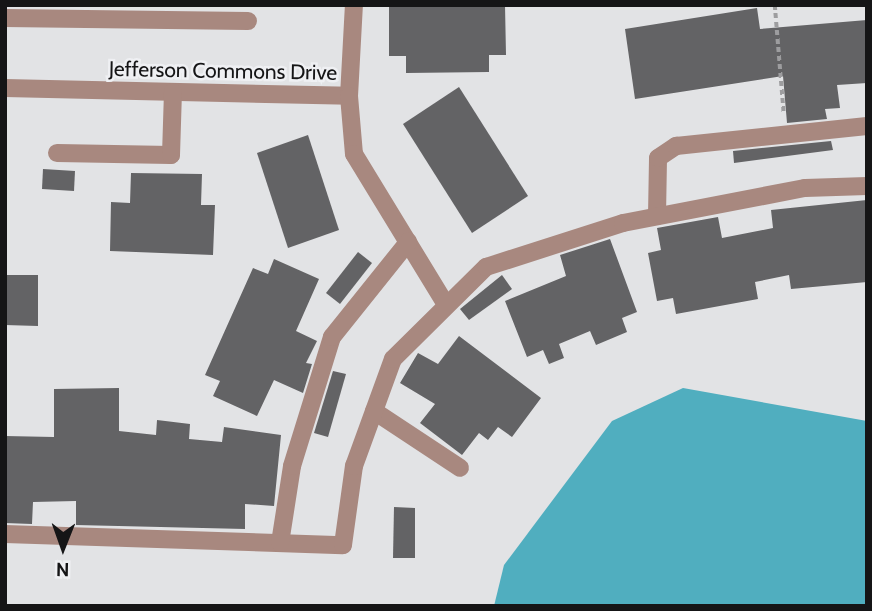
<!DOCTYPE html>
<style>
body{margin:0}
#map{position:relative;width:872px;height:611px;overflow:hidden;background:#e2e3e5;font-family:Cabin,sans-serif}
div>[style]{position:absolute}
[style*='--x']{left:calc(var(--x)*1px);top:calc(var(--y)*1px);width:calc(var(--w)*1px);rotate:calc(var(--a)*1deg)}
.water>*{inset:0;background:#50aebf}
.building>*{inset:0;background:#636365}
.path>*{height:3.5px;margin-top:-1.75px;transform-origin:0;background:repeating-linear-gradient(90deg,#9d9d9f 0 5px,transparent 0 8.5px)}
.minor>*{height:18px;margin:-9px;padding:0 9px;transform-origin:9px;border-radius:9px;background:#a8887f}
span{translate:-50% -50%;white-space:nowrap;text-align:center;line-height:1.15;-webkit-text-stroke:5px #eff0f3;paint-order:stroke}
.street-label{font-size:21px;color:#151516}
.frame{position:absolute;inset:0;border:7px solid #151516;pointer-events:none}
.north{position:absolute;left:28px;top:513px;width:70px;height:70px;-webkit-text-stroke:5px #eff0f3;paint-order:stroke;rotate:181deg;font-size:19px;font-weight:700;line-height:28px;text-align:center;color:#151516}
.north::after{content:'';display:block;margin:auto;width:24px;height:32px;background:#151516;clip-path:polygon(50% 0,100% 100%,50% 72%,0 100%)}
</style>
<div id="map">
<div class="water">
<div style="clip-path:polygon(683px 388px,867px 421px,867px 606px,494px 606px,504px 565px,612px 421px)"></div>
</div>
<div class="building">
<div style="clip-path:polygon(505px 5px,506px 55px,489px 55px,489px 72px,406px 73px,406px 56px,389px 56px,389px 6px)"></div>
<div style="clip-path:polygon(757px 8px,760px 29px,867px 20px,867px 83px,837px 85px,840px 108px,825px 109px,827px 119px,787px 123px,783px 76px,635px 99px,625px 29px)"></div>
<div style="clip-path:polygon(459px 87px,528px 196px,472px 233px,403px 124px)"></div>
<div style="clip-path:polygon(308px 135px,339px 230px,288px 248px,257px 153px)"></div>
<div style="clip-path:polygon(831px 141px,833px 150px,734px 163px,733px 151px)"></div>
<div style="clip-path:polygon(43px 169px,75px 171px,74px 191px,42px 189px)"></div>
<div style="clip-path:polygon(131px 173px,202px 174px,201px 205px,215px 205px,213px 255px,110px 251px,111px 202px,130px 203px)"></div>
<div style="clip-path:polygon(867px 200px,867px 282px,791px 289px,789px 275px,755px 282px,758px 299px,676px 314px,673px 298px,657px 301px,648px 253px,661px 250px,657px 228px,718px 217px,722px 238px,773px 228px,771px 210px)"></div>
<div style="clip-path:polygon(610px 239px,637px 312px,622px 318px,627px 332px,596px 345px,590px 331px,559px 344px,564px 358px,549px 364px,543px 350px,527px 357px,505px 301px,566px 276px,560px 255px)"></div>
<div style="clip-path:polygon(358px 252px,372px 263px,340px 304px,326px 293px)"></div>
<div style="clip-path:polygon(274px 259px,319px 279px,296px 331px,317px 341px,306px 363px,312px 364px,303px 393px,274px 380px,257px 416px,213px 396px,220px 381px,205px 375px,253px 268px,268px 274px)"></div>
<div style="clip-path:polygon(5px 275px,38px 275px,38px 326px,5px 325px)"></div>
<div style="clip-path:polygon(502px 275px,512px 289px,469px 320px,460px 309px)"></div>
<div style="clip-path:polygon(459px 336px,541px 398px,512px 437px,498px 427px,488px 440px,479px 433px,462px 455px,420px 423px,435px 404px,400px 383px,418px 353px,438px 364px)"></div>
<div style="clip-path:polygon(333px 371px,346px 374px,328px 437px,314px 433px)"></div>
<div style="clip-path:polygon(119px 388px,119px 431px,156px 435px,157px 420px,190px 424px,189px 439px,222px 442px,224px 427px,281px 435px,274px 506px,245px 504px,245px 529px,76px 525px,76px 501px,33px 502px,32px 524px,5px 523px,5px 436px,54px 437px,54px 389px)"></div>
<div style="clip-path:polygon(394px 507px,415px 508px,415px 558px,393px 558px)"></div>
</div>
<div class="path">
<div style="--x:775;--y:5;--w:110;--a:85.3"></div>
</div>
<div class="minor">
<div style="--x:5;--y:18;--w:243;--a:0.7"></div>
<div style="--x:5;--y:88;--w:344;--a:1.3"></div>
<div style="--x:349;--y:96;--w:91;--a:-86.9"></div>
<div style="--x:349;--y:96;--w:58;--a:85.1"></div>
<div style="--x:354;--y:154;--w:175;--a:58.6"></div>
<div style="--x:57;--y:153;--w:114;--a:1"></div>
<div style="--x:171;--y:155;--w:63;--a:-88.2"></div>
<div style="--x:657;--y:216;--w:58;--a:-89"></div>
<div style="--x:658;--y:158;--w:22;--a:-34"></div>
<div style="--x:676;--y:146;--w:192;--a:-6"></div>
<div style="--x:374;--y:411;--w:103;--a:33.5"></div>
<div style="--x:5;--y:534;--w:338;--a:1.9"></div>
<div style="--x:343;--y:545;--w:80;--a:-82.1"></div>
<div style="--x:354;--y:466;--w:114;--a:-70"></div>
<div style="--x:393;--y:359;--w:131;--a:-44.7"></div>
<div style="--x:486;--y:267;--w:144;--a:-17.8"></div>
<div style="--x:623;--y:223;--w:185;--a:-10.9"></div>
<div style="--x:805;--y:188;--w:62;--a:-1.8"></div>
<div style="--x:280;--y:543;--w:78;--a:-81.1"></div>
<div style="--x:292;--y:466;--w:135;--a:-72.8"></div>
<div style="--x:332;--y:337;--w:122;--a:-51.3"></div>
</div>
<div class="street-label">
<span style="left:223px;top:71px;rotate:1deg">Jefferson Commons Drive</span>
</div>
<div class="frame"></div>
<div class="north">N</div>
</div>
